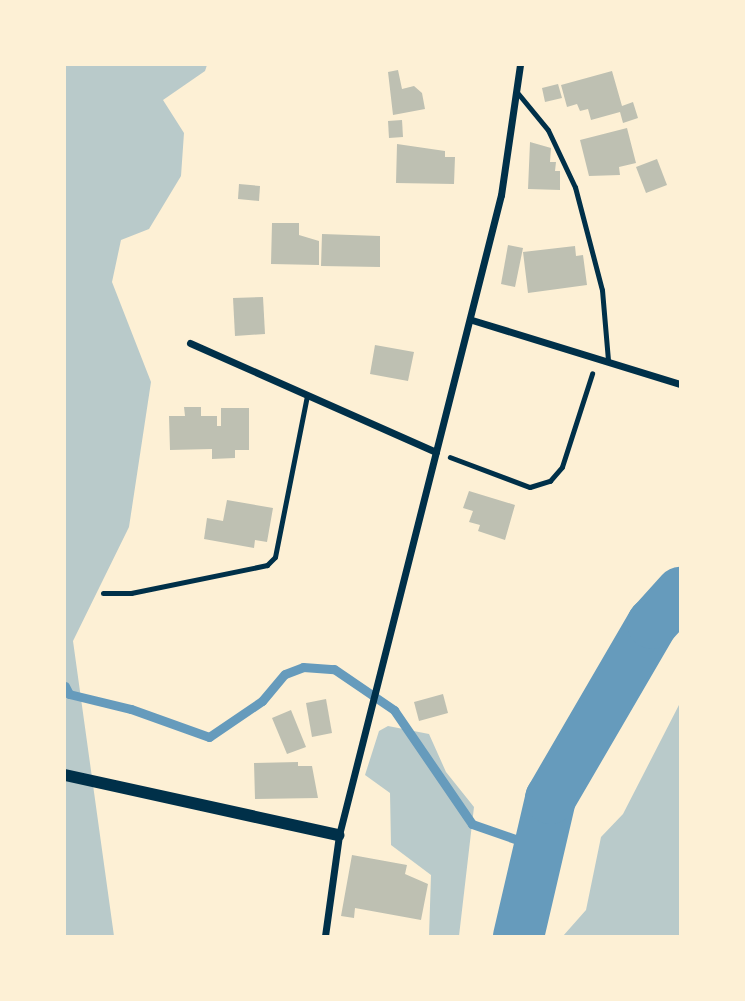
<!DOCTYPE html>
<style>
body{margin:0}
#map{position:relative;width:745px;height:1001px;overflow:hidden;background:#fdf0d5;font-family:"Golos Text",sans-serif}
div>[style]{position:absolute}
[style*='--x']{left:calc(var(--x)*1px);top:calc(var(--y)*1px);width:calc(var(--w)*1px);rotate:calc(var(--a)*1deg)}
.green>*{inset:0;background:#b9caca}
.stream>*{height:9px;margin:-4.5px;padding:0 4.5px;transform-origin:4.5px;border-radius:4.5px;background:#669bbc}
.river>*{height:51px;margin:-25.5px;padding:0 25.5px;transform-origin:25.5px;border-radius:25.5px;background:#669bbc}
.building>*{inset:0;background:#bec0b2}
.path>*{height:4.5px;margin:-2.25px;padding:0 2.25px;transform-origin:2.25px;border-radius:2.25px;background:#003049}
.service>*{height:5px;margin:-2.5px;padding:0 2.5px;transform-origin:2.5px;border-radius:2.5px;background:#003049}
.minor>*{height:7px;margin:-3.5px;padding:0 3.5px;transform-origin:3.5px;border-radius:3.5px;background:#003049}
.tertiary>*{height:12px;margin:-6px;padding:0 6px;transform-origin:6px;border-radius:6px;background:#003049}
span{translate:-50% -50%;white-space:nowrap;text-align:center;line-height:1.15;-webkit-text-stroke:7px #fdf0d5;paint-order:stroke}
.frame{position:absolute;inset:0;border:66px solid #fdf0d5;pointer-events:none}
</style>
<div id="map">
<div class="green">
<div style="clip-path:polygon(65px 65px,207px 65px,205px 71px,163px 100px,184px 133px,181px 176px,149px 229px,121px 240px,112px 282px,151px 382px,129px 527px,73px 641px,114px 936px,65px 936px)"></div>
<div style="clip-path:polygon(680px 703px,680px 936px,563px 936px,586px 910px,601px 837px,623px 814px)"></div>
<div style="clip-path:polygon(388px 726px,429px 734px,446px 772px,474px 807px,459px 936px,429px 936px,431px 875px,391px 845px,390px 793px,365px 775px,379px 731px)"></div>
</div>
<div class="stream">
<div style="--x:65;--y:686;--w:9;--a:63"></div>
<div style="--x:69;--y:694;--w:64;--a:13.6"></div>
<div style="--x:131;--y:709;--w:83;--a:19.7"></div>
<div style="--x:209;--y:737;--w:64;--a:-34.2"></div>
<div style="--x:262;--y:701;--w:35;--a:-50"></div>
<div style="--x:285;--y:674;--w:19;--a:-21"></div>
<div style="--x:303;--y:667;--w:31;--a:4"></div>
<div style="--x:334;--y:669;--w:73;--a:34.3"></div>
<div style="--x:394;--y:710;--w:138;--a:55.6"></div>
<div style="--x:472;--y:824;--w:70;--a:19.2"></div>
</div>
<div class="river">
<div style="--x:518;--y:936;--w:142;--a:-76.9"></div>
<div style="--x:550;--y:798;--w:203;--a:-59.8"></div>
<div style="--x:652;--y:623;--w:42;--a:-47.9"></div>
</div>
<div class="building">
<div style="clip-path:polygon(398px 70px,402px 89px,414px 86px,422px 93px,425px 109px,393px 115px,388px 72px)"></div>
<div style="clip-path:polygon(612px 71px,622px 106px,633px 102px,638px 118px,623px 123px,620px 112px,591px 120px,588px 109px,580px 111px,577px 104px,567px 107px,561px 85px)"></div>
<div style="clip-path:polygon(558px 84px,562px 98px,545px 102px,542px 88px)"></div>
<div style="clip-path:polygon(402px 120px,403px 137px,389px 138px,388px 121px)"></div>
<div style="clip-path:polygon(627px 128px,636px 163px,619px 167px,620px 175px,589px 176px,580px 140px)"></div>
<div style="clip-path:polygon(530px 142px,551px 148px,550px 162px,556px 162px,555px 171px,560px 171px,560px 190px,528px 189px)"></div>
<div style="clip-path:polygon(397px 144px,445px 151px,445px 157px,455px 157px,454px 184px,396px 183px)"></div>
<div style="clip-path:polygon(657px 159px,667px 185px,646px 193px,636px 167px)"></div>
<div style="clip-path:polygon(239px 184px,260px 186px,259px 201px,238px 199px)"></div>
<div style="clip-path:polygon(272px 223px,299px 223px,299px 235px,319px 241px,319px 265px,271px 264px)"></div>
<div style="clip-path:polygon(322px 234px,380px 236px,380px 267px,321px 266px)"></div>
<div style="clip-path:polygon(508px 245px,523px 248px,515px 287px,501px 284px)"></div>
<div style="clip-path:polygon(575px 246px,576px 256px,583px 255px,587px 285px,528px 293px,523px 252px)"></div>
<div style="clip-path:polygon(263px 297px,265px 334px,235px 336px,233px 298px)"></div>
<div style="clip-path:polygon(375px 345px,414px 352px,408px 381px,370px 374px)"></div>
<div style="clip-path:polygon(184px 407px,201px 407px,201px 416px,217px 416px,217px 426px,221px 426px,221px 408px,249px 408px,249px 450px,235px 450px,235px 458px,212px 459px,212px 449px,170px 450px,169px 416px,185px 416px)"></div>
<div style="clip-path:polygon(469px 491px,515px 505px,505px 540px,478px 531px,480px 525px,469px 522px,473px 511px,463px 508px)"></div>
<div style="clip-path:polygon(227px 500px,273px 508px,267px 542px,255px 540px,254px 548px,204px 539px,207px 518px,223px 521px)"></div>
<div style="clip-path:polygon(443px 694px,448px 713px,419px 721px,414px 702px)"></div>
<div style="clip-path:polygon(326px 699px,332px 733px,312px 737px,306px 703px)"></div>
<div style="clip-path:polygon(291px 710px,306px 747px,287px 754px,272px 718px)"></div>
<div style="clip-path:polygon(298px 762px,298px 766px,312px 766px,318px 798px,255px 799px,254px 763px)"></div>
<div style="clip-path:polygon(352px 855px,407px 865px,405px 874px,428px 884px,421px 920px,355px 908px,354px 918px,341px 916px)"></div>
</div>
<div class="path">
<div style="--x:450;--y:457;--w:85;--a:20.6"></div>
<div style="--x:530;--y:487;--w:21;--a:-17"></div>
<div style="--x:550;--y:481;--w:18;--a:-49"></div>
<div style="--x:562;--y:467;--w:98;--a:-72.1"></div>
</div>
<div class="service">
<div style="--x:516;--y:91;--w:50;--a:50.6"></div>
<div style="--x:548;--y:130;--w:63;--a:64.7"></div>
<div style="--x:575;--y:187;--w:106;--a:75.3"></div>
<div style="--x:602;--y:290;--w:70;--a:85.1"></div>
<div style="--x:103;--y:593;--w:28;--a:0"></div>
<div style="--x:131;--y:593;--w:139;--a:-11.6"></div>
<div style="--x:267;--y:565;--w:11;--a:-45"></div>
<div style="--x:275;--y:557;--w:165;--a:-78.8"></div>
</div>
<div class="minor">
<div style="--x:472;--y:320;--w:218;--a:17.1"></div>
<div style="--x:190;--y:343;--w:269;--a:23.9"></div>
<div style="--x:325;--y:936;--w:102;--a:-82.1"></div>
<div style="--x:339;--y:835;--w:660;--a:-75.8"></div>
<div style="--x:501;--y:195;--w:131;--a:-81.7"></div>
</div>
<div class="tertiary">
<div style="--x:65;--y:775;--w:280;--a:12.4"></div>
</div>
<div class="frame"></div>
</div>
